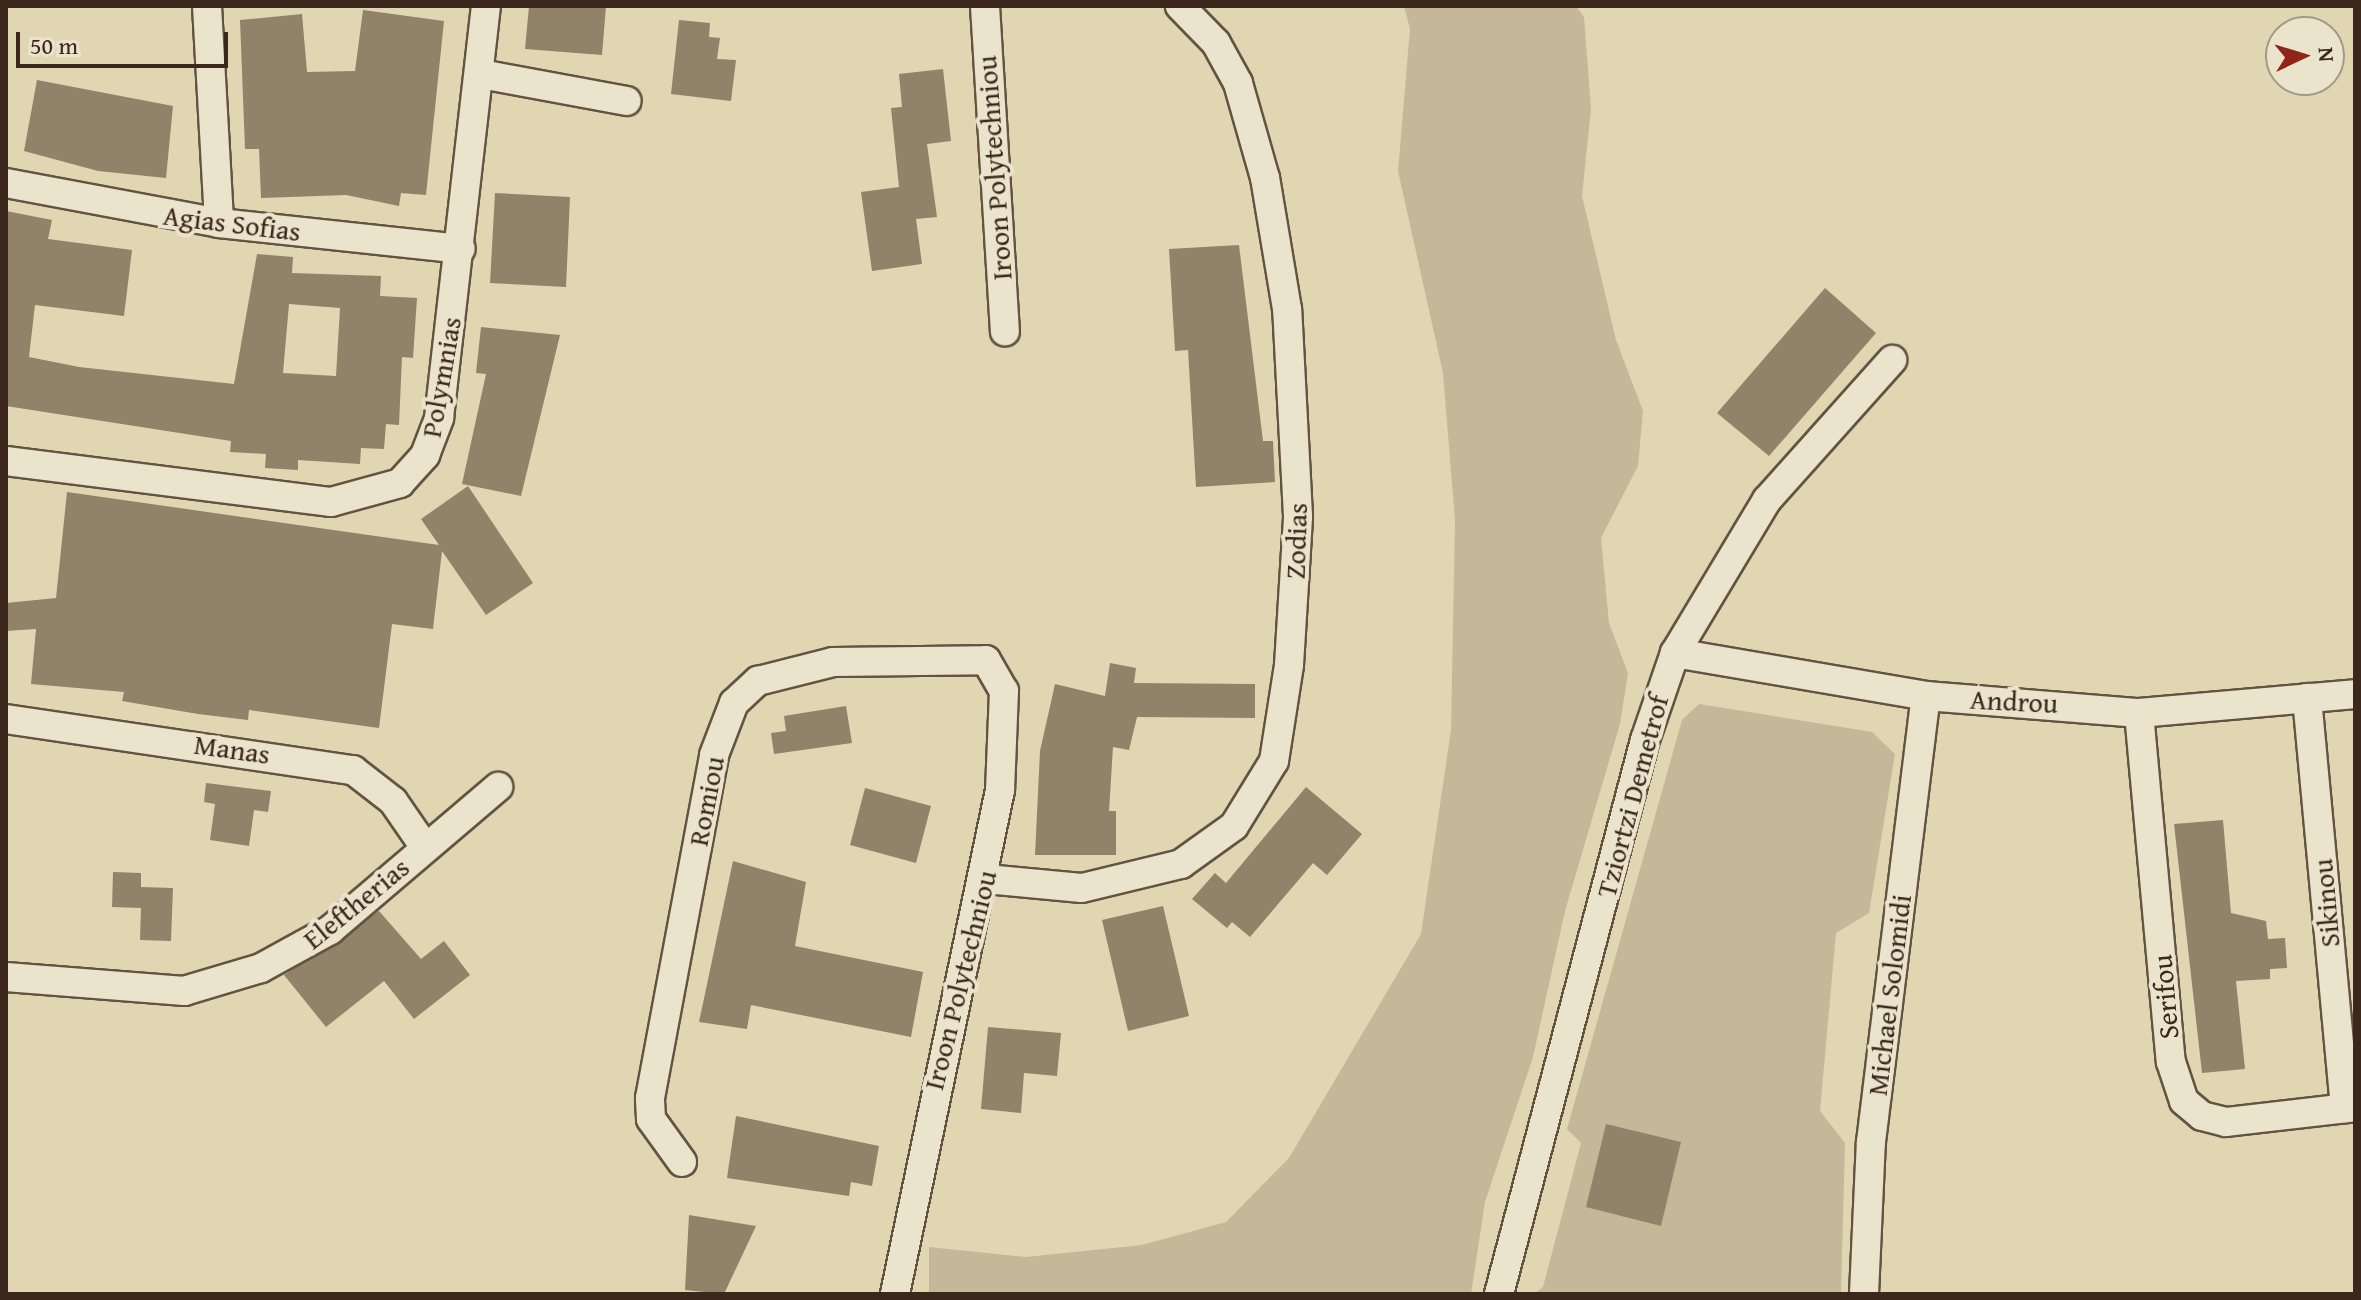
<!DOCTYPE html>
<style>
body{margin:0}
#map{position:relative;width:2361px;height:1300px;overflow:hidden;background:#e0d6b2;font-family:"Gentium Book Plus",serif}
div>[style]{position:absolute}
[style*='--x']{left:calc(var(--x)*1px);top:calc(var(--y)*1px);width:calc(var(--w)*1px);rotate:calc(var(--a)*1deg)}
.green>*{inset:0;background:#c4b899}
.building>*{inset:0;background:#91826a}
.roads{filter:drop-shadow(2px 0 #655342) drop-shadow(-2px 0 #655342) drop-shadow(0 2px #655342) drop-shadow(0 -2px #655342)}
.minor>*{height:28px;margin:-14px;padding:0 14px;transform-origin:14px;border-radius:14px;background:#ebe4cd}
span{translate:-50% -50%;white-space:nowrap;text-align:center;line-height:1.15;-webkit-text-stroke:8px #ebe4cd;paint-order:stroke}
.street-label{font-size:28px;color:#3c271d}
.frame{position:absolute;inset:0;border:8px solid #3c271d;pointer-events:none}
.north{position:absolute;left:2265px;top:16px;width:80px;height:80px;box-sizing:border-box;background:#ebe4cd;border:2px solid #a59887;border-radius:50%;rotate:86deg;font-size:22px;font-weight:700;line-height:32px;text-align:center;color:#3c271d}
.north::after{content:'';display:block;margin:auto;width:28px;height:36px;background:#8f2418;clip-path:polygon(50% 0,100% 100%,50% 72%,0 100%)}
.scale{position:absolute;left:16px;top:32px;width:212px;height:36px;box-sizing:border-box;border:4px solid #3c271d;border-top:0;padding-left:10px;font-size:24px;line-height:28px;white-space:nowrap;color:#3c271d;-webkit-text-stroke:6px #ebe4cd;paint-order:stroke}
</style>
<div id="map">
<div class="green">
<div style="clip-path:polygon(1404px 6px,1576px 6px,1584px 17px,1591px 109px,1582px 196px,1616px 340px,1643px 411px,1638px 466px,1601px 538px,1609px 623px,1628px 673px,1620px 724px,1565px 911px,1533px 1057px,1485px 1202px,1471px 1294px,929px 1294px,929px 1247px,1026px 1257px,1142px 1245px,1226px 1222px,1289px 1158px,1421px 934px,1451px 730px,1455px 520px,1443px 373px,1398px 171px,1410px 29px)"></div>
<div style="clip-path:polygon(1699px 704px,1872px 732px,1895px 754px,1869px 913px,1836px 933px,1820px 1111px,1845px 1143px,1841px 1294px,1534px 1294px,1543px 1287px,1581px 1143px,1567px 1129px,1682px 720px)"></div>
</div>
<div class="building">
<div style="clip-path:polygon(529px 6px,606px 6px,602px 55px,525px 49px)"></div>
<div style="clip-path:polygon(363px 10px,444px 21px,426px 195px,401px 193px,399px 206px,346px 195px,261px 198px,259px 149px,245px 149px,240px 20px,302px 14px,307px 72px,355px 71px)"></div>
<div style="clip-path:polygon(679px 20px,710px 23px,709px 37px,720px 38px,717px 59px,736px 60px,731px 101px,671px 94px)"></div>
<div style="clip-path:polygon(943px 69px,951px 141px,927px 144px,937px 217px,916px 219px,922px 264px,872px 271px,861px 192px,899px 187px,891px 108px,902px 107px,899px 74px)"></div>
<div style="clip-path:polygon(37px 80px,173px 106px,166px 178px,98px 171px,24px 151px)"></div>
<div style="clip-path:polygon(495px 193px,570px 197px,566px 287px,490px 283px)"></div>
<div style="clip-path:polygon(evenodd,6px 211px,52px 220px,48px 239px,132px 250px,124px 316px,35px 305px,29px 357px,79px 367px,234px 384px,257px 254px,293px 257px,292px 273px,381px 276px,380px 296px,417px 298px,413px 358px,402px 357px,399px 425px,386px 424px,384px 449px,361px 448px,360px 464px,298px 460px,298px 470px,265px 468px,266px 454px,230px 452px,231px 441px,6px 406px,6px 211px,289px 304px,340px 308px,336px 376px,283px 373px,289px 304px)"></div>
<div style="clip-path:polygon(1239px 245px,1263px 441px,1273px 441px,1275px 482px,1196px 487px,1188px 350px,1175px 351px,1169px 249px)"></div>
<div style="clip-path:polygon(1825px 288px,1876px 333px,1769px 456px,1717px 413px)"></div>
<div style="clip-path:polygon(481px 327px,560px 335px,521px 496px,462px 484px,486px 374px,476px 373px)"></div>
<div style="clip-path:polygon(468px 486px,533px 583px,486px 615px,442px 551px,433px 629px,392px 624px,379px 728px,249px 710px,248px 720px,198px 714px,122px 701px,124px 692px,31px 684px,36px 629px,6px 631px,6px 603px,56px 598px,67px 492px,439px 545px,421px 519px)"></div>
<div style="clip-path:polygon(1110px 663px,1136px 668px,1134px 683px,1255px 684px,1255px 718px,1137px 717px,1129px 750px,1113px 747px,1109px 811px,1116px 811px,1116px 855px,1035px 855px,1040px 751px,1055px 684px,1105px 696px)"></div>
<div style="clip-path:polygon(846px 706px,852px 743px,774px 754px,771px 733px,786px 731px,784px 716px)"></div>
<div style="clip-path:polygon(206px 783px,271px 791px,268px 812px,254px 810px,249px 846px,210px 840px,215px 804px,204px 802px)"></div>
<div style="clip-path:polygon(1306px 787px,1362px 834px,1327px 875px,1313px 863px,1250px 937px,1232px 922px,1227px 928px,1192px 899px,1215px 873px,1226px 883px)"></div>
<div style="clip-path:polygon(865px 788px,931px 806px,916px 863px,850px 845px)"></div>
<div style="clip-path:polygon(2223px 820px,2231px 913px,2266px 921px,2268px 939px,2285px 938px,2287px 968px,2270px 969px,2270px 979px,2236px 981px,2245px 1069px,2202px 1073px,2174px 824px)"></div>
<div style="clip-path:polygon(733px 861px,806px 882px,795px 946px,923px 972px,911px 1037px,751px 1005px,747px 1029px,699px 1022px)"></div>
<div style="clip-path:polygon(113px 872px,141px 873px,141px 887px,173px 888px,171px 941px,140px 940px,141px 908px,112px 907px)"></div>
<div style="clip-path:polygon(1163px 906px,1189px 1016px,1128px 1031px,1102px 920px)"></div>
<div style="clip-path:polygon(379px 911px,421px 959px,444px 941px,470px 975px,414px 1019px,384px 981px,326px 1027px,284px 975px)"></div>
<div style="clip-path:polygon(988px 1027px,1061px 1033px,1057px 1076px,1024px 1073px,1021px 1113px,981px 1109px)"></div>
<div style="clip-path:polygon(736px 1116px,879px 1146px,872px 1186px,851px 1182px,849px 1196px,727px 1178px)"></div>
<div style="clip-path:polygon(1606px 1124px,1681px 1142px,1661px 1226px,1586px 1207px)"></div>
<div style="clip-path:polygon(689px 1215px,756px 1226px,724px 1294px,685px 1290px)"></div>
</div>
<div class="roads">
<div class="minor">
<div style="--x:207;--y:6;--w:217;--a:86.8"></div>
<div style="--x:985;--y:6;--w:326;--a:86.5"></div>
<div style="--x:481;--y:74;--w:148;--a:10.5"></div>
<div style="--x:6;--y:183;--w:217;--a:10.6"></div>
<div style="--x:219;--y:223;--w:243;--a:6.1"></div>
<div style="--x:6;--y:461;--w:328;--a:7.2"></div>
<div style="--x:331;--y:502;--w:72;--a:-15.4"></div>
<div style="--x:400;--y:483;--w:38;--a:-48"></div>
<div style="--x:425;--y:455;--w:40;--a:-69"></div>
<div style="--x:439;--y:418;--w:415;--a:-83.5"></div>
<div style="--x:1675;--y:653;--w:255;--a:9.7"></div>
<div style="--x:1926;--y:696;--w:214;--a:4.6"></div>
<div style="--x:2139;--y:713;--w:217;--a:-5"></div>
<div style="--x:2307;--y:698;--w:412;--a:84.7"></div>
<div style="--x:2139;--y:713;--w:350;--a:84.8"></div>
<div style="--x:2171;--y:1062;--w:41;--a:71.6"></div>
<div style="--x:2184;--y:1101;--w:23;--a:40"></div>
<div style="--x:2202;--y:1116;--w:25;--a:14"></div>
<div style="--x:2226;--y:1122;--w:130;--a:-6.6"></div>
<div style="--x:6;--y:719;--w:351;--a:8.4"></div>
<div style="--x:353;--y:770;--w:51;--a:37.8"></div>
<div style="--x:393;--y:801;--w:55;--a:55.4"></div>
<div style="--x:986;--y:879;--w:96;--a:5.4"></div>
<div style="--x:1082;--y:888;--w:102;--a:-13.6"></div>
<div style="--x:1181;--y:864;--w:65;--a:-35.6"></div>
<div style="--x:1234;--y:826;--w:76;--a:-58.4"></div>
<div style="--x:1274;--y:761;--w:97;--a:-81.1"></div>
<div style="--x:1289;--y:665;--w:149;--a:-86.5"></div>
<div style="--x:1298;--y:516;--w:207;--a:-93"></div>
<div style="--x:1287;--y:309;--w:133;--a:-99.5"></div>
<div style="--x:1265;--y:178;--w:99;--a:-105.9"></div>
<div style="--x:1238;--y:83;--w:46;--a:-118.8"></div>
<div style="--x:1216;--y:43;--w:52;--a:-134.2"></div>
<div style="--x:6;--y:977;--w:179;--a:4.5"></div>
<div style="--x:184;--y:991;--w:80;--a:-16.6"></div>
<div style="--x:261;--y:968;--w:79;--a:-28.8"></div>
<div style="--x:330;--y:930;--w:221;--a:-40.4"></div>
<div style="--x:682;--y:1162;--w:53;--a:-125.8"></div>
<div style="--x:651;--y:1119;--w:21;--a:-93"></div>
<div style="--x:650;--y:1098;--w:349;--a:-79.4"></div>
<div style="--x:714;--y:755;--w:56;--a:-69"></div>
<div style="--x:734;--y:703;--w:33;--a:-43"></div>
<div style="--x:758;--y:681;--w:77;--a:-14.2"></div>
<div style="--x:833;--y:662;--w:153;--a:-0.7"></div>
<div style="--x:986;--y:660;--w:36;--a:60"></div>
<div style="--x:1004;--y:691;--w:99;--a:92.3"></div>
<div style="--x:1000;--y:790;--w:515;--a:101.77"></div>
<div style="--x:1499;--y:1294;--w:573;--a:-75.24"></div>
<div style="--x:1645;--y:740;--w:92;--a:-71"></div>
<div style="--x:1675;--y:653;--w:179;--a:-59"></div>
<div style="--x:1767;--y:500;--w:188;--a:-48.2"></div>
<div style="--x:1864;--y:1294;--w:152;--a:-87.4"></div>
<div style="--x:1871;--y:1142;--w:449;--a:-83"></div>
</div>
</div>
<div class="street-label">
<span style="left:994px;top:168px;rotate:-94deg">Iroon Polytechniou</span>
<span style="left:232px;top:223px;rotate:7deg">Agias Sofias</span>
<span style="left:441px;top:377px;rotate:-80deg">Polymnias</span>
<span style="left:1296px;top:541px;rotate:-88deg">Zodias</span>
<span style="left:2014px;top:701px;rotate:3deg">Androu</span>
<span style="left:232px;top:749px;rotate:8deg">Manas</span>
<span style="left:1632px;top:796px;rotate:-75deg">Tziortzi Demetrof</span>
<span style="left:706px;top:801px;rotate:-79deg">Romiou</span>
<span style="left:356px;top:903px;rotate:-39deg">Eleftherias</span>
<span style="left:2326px;top:903px;rotate:-95deg">Sikinou</span>
<span style="left:960px;top:980px;rotate:-76deg">Iroon Polytechniou</span>
<span style="left:1889px;top:995px;rotate:-83deg">Michael Solomidi</span>
<span style="left:2165px;top:997px;rotate:-95deg">Serifou</span>
</div>
<div class="frame"></div>
<div class="north">N</div>
<div class="scale">50 m</div>
</div>
